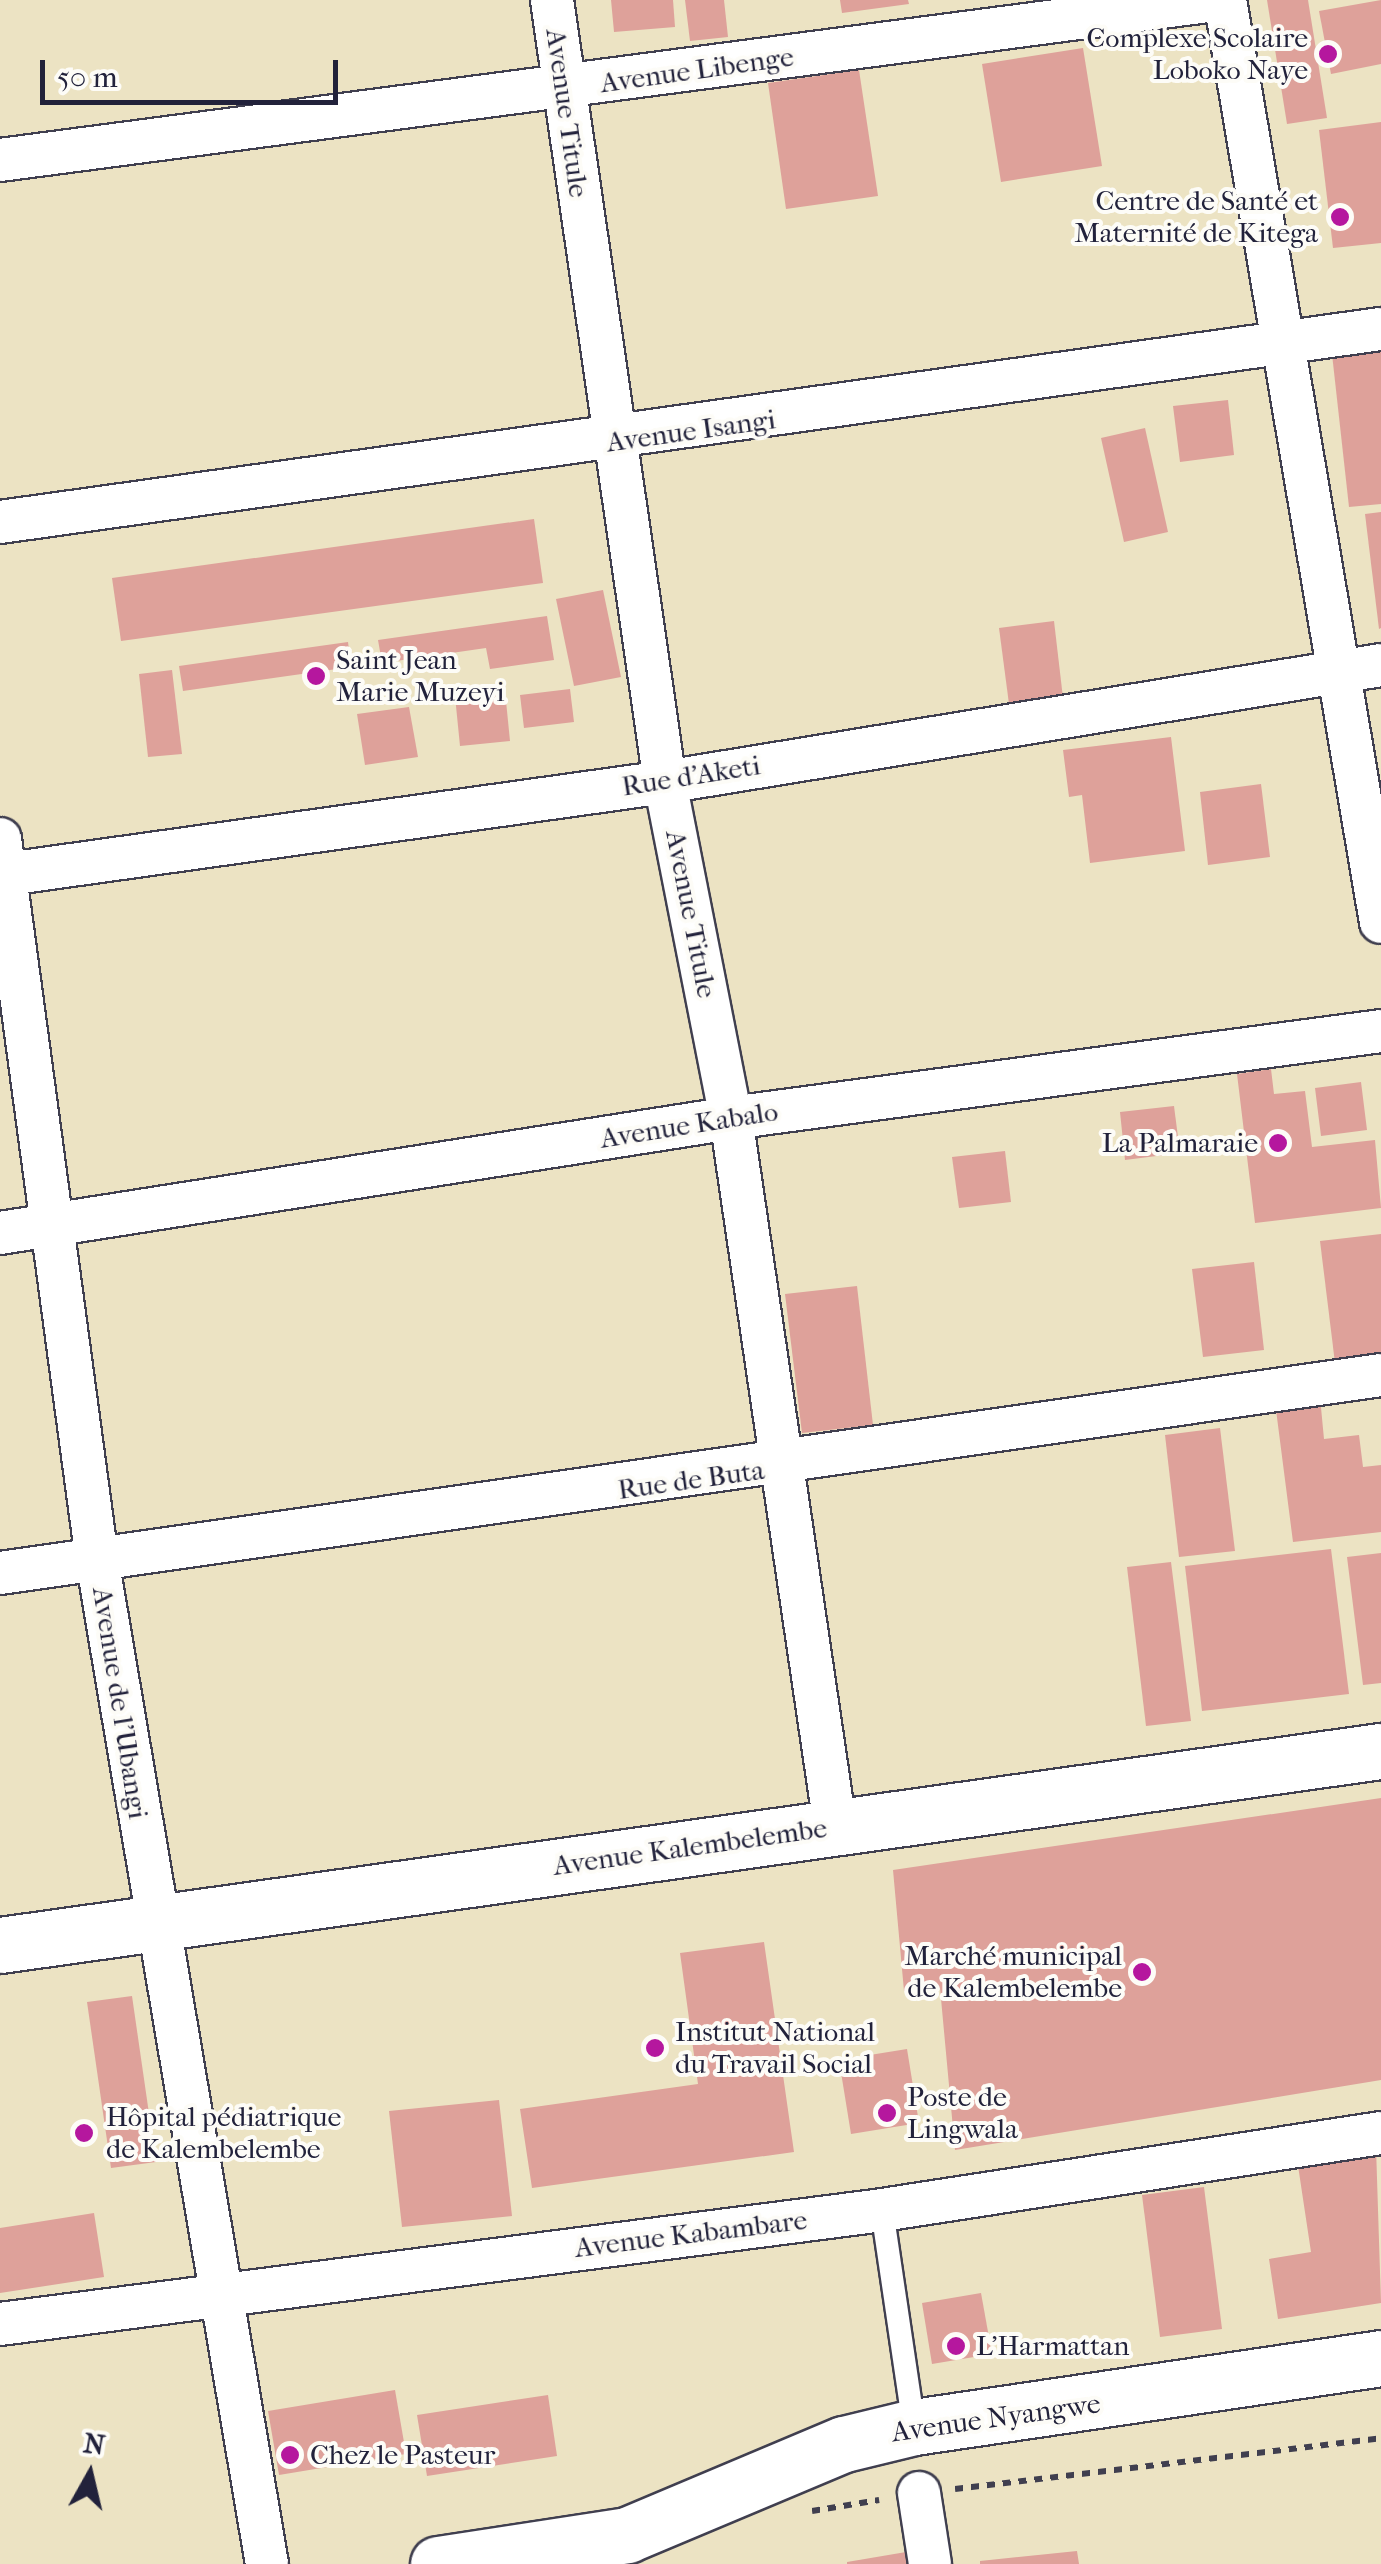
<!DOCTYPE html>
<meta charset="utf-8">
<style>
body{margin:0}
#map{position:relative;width:1381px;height:2564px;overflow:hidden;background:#ece3c3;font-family:"IM FELL French Canon",serif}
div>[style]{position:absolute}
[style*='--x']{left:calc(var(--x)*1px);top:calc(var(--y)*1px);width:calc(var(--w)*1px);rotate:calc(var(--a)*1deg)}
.building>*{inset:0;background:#dea19a}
.path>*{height:6px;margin-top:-3px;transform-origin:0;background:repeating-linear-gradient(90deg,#403f4f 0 8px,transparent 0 16px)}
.roads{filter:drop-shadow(2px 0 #403f4f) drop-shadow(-2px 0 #403f4f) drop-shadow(0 2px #403f4f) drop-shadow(0 -2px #403f4f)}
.lane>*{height:22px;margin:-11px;padding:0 11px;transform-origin:11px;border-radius:11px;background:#fff}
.street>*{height:42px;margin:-21px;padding:0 21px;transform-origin:21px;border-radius:21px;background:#fff}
.secondary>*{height:55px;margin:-27.5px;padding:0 27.5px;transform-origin:27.5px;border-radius:27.5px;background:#fff}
.dots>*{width:28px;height:28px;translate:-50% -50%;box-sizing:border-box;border:5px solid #fdfcf7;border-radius:50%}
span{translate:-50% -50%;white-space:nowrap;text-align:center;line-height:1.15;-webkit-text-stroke:8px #fdfcf7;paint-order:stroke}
.poi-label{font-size:28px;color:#22223b}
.right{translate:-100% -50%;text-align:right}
.left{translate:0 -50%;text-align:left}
.street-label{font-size:28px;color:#22223b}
.north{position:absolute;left:40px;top:2424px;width:100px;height:100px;-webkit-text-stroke:8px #fdfcf7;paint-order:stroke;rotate:8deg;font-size:28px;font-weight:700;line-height:40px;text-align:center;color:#22223b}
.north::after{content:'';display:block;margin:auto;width:35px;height:45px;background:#22223b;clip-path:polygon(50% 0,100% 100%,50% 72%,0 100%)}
.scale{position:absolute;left:40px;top:60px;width:298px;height:45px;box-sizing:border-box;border:5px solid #22223b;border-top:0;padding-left:12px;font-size:30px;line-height:35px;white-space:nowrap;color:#22223b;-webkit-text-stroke:8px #fdfcf7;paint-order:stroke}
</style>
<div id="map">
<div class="building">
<div style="clip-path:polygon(611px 0,673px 0,675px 27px,614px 32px)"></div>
<div style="clip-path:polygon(685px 0,724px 0,728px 37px,690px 41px)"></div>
<div style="clip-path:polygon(840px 0,908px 0,909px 4px,842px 13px)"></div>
<div style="clip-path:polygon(1267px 0,1308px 0,1327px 118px,1287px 124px)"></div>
<div style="clip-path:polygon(1381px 0,1381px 64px,1331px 74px,1319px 11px)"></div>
<div style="clip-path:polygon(1083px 48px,1102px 166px,1001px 182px,982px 64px)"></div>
<div style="clip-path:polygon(859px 70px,878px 196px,786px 209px,768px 83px)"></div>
<div style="clip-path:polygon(1381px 122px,1381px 243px,1333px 248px,1319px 130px)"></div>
<div style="clip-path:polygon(1381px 349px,1381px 504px,1349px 507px,1332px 354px)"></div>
<div style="clip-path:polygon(1228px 400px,1234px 455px,1180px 462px,1173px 406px)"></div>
<div style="clip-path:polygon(1145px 428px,1168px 532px,1124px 542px,1101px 438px)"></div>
<div style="clip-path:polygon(1381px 512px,1381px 628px,1379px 629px,1365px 514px)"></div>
<div style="clip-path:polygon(534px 519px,543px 583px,121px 641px,112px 578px)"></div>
<div style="clip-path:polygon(603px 590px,621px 677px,574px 686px,556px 599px)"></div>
<div style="clip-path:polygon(547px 616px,554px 660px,490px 669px,486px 648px,382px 663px,378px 640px)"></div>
<div style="clip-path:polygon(1054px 621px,1063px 698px,1009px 704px,999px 628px)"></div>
<div style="clip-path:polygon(348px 642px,351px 667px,183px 691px,179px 666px)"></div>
<div style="clip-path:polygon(172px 670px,182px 754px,148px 757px,139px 674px)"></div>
<div style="clip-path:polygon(570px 689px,574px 722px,524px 728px,520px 695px)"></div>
<div style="clip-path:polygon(505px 691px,510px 741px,460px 746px,455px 696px)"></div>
<div style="clip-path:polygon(409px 707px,418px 757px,365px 765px,357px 714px)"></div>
<div style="clip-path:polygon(1171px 737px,1185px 851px,1090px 863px,1082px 795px,1069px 797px,1063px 750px)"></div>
<div style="clip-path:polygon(1261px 784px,1270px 857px,1208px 865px,1200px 792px)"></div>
<div style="clip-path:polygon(1271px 1069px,1274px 1094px,1305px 1091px,1312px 1147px,1375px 1140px,1381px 1208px,1255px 1223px,1237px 1074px)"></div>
<div style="clip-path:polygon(1361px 1082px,1367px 1130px,1321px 1136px,1315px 1088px)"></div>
<div style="clip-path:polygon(1174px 1106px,1180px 1153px,1125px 1160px,1120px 1112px)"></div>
<div style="clip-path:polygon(1005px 1151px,1011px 1202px,959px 1208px,952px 1157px)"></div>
<div style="clip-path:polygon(1381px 1234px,1381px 1358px,1335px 1363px,1320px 1241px)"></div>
<div style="clip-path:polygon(1254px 1262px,1264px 1350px,1203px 1357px,1192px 1269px)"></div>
<div style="clip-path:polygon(857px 1286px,873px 1425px,802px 1433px,785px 1294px)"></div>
<div style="clip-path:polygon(1320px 1397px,1324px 1439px,1359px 1435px,1363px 1467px,1381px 1465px,1381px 1532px,1293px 1542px,1275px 1402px)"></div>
<div style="clip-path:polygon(1220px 1428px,1235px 1551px,1179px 1557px,1165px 1435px)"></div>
<div style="clip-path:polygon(1331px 1549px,1349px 1694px,1202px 1711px,1185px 1566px)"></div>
<div style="clip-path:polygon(1381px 1553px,1381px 1683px,1363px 1685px,1347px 1557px)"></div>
<div style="clip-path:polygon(1171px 1562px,1191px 1721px,1146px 1726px,1127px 1567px)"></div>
<div style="clip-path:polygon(1381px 1798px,1381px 2080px,955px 2150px,940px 1988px,904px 1991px,893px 1870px)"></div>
<div style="clip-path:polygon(764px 1942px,794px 2152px,532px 2188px,520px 2109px,698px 2084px,680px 1953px)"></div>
<div style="clip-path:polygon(132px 1996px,156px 2162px,111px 2168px,87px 2002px)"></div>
<div style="clip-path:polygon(907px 2049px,919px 2123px,851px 2134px,839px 2060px)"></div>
<div style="clip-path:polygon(499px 2100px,512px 2216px,402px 2227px,389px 2111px)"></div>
<div style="clip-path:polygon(1376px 2147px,1381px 2303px,1278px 2319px,1269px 2259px,1311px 2252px,1297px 2159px)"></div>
<div style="clip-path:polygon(1204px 2187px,1222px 2329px,1160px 2337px,1142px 2195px)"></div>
<div style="clip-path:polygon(94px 2213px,104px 2277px,0 2293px,0 2228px)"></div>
<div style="clip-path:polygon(981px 2293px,992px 2354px,932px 2364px,922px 2303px)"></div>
<div style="clip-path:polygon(395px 2390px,406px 2454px,279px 2475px,268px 2411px)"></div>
<div style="clip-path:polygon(548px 2395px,557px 2456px,427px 2476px,417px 2415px)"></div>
<div style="clip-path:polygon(912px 2551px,914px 2564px,847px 2564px,847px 2562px)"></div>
<div style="clip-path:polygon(1077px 2551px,1079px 2564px,980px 2564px,980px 2561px)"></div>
</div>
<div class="path">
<div style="--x:955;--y:2489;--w:429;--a:-6.8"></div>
<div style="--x:812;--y:2511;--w:68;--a:-9.3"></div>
</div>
<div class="roads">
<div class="lane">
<div style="--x:882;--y:2210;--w:219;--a:81.6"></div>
</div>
<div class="street">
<div style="--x:552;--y:0;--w:790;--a:81.78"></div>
<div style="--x:665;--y:782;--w:342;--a:78.9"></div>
<div style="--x:731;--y:1118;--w:716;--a:81.64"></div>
<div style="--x:1225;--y:0;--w:935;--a:80.4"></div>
<div style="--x:0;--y:160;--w:1226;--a:-7.5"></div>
<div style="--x:0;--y:522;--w:1394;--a:-7.96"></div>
<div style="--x:0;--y:839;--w:727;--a:82.33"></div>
<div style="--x:97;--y:1559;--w:1019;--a:80.4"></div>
<div style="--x:0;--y:875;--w:671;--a:-7.96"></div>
<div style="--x:665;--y:782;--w:725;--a:-9.28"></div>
<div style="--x:0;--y:1233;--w:740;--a:-8.94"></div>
<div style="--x:731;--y:1118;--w:656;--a:-7.62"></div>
<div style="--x:0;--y:1573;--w:1395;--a:-8.16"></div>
<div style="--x:0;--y:2324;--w:889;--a:-7.36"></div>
<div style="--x:882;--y:2210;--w:505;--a:-8.77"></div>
<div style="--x:919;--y:2493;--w:72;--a:81.2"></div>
</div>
<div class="secondary">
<div style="--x:0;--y:1945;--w:1395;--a:-8"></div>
<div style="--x:438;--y:2564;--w:191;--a:-8.7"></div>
<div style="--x:627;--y:2535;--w:235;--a:-22.8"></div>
<div style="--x:844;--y:2444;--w:72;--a:-13.7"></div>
<div style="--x:914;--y:2427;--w:472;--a:-8.4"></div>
</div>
</div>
<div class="dots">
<div style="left:1328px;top:54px;background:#b5179e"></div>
<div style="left:1340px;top:217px;background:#b5179e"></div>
<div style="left:316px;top:676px;background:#b5179e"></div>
<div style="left:1278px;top:1143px;background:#b5179e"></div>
<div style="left:1142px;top:1972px;background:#b5179e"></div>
<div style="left:655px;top:2048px;background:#b5179e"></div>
<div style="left:887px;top:2113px;background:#b5179e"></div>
<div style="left:84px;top:2133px;background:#b5179e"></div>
<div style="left:956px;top:2346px;background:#b5179e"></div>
<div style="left:290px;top:2455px;background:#b5179e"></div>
</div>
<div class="poi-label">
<span class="right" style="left:1308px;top:54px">Complexe Scolaire<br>Loboko Naye</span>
<span class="right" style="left:1318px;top:217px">Centre de Santé et<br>Maternité de Kitega</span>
<span class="left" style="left:336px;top:676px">Saint Jean<br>Marie Muzeyi</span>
<span class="right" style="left:1258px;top:1143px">La Palmaraie</span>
<span class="right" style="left:1122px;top:1972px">Marché municipal<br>de Kalembelembe</span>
<span class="left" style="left:675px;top:2048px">Institut National<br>du Travail Social</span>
<span class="left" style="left:907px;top:2113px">Poste de<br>Lingwala</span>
<span class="left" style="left:106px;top:2133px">Hôpital pédiatrique<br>de Kalembelembe</span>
<span class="left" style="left:976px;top:2346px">L'Harmattan</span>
<span class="left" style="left:310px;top:2455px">Chez le Pasteur</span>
</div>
<div class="street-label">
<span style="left:697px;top:70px;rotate:-8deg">Avenue Libenge</span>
<span style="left:567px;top:113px;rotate:82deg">Avenue Titule</span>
<span style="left:691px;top:431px;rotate:-8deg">Avenue Isangi</span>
<span style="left:691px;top:776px;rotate:-9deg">Rue d'Aketi</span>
<span style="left:691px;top:914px;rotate:79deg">Avenue Titule</span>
<span style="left:689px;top:1125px;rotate:-9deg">Avenue Kabalo</span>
<span style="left:691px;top:1480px;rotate:-8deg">Rue de Buta</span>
<span style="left:120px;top:1703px;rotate:81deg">Avenue de l'Ubangi</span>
<span style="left:690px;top:1847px;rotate:-8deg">Avenue Kalembelembe</span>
<span style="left:691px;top:2234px;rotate:-7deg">Avenue Kabambare</span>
<span style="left:996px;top:2418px;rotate:-8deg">Avenue Nyangwe</span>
</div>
<div class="north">N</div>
<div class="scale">50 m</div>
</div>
